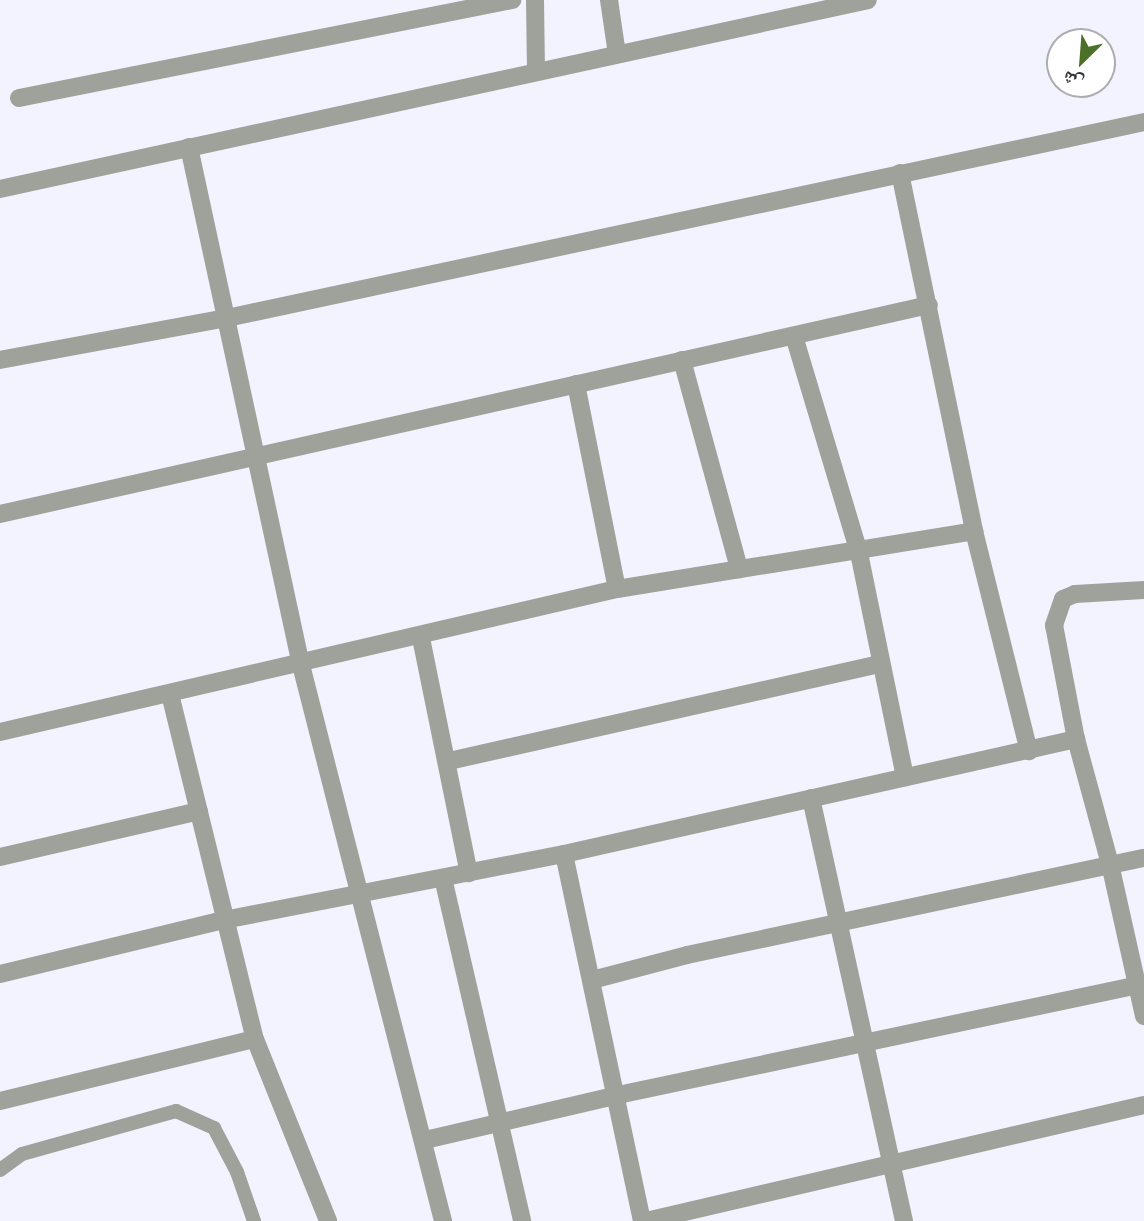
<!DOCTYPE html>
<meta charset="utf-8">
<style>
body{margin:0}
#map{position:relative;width:1144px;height:1221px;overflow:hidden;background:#f2f3fe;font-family:"Fira Sans Condensed","Noto Naskh Arabic",sans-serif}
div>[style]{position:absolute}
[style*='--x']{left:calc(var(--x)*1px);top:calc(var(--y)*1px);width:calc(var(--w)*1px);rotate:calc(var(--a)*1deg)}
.service>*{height:14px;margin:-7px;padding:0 7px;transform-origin:7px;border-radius:7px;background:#9ea29b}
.minor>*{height:18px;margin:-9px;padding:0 9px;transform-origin:9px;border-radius:9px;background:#9ea29b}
.tertiary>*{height:18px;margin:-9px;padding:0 9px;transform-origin:9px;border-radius:9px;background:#9ea29b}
span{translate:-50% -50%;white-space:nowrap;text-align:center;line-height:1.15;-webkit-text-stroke:5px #fff;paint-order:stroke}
.north{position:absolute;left:1046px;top:28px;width:70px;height:70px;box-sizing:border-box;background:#fff;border:2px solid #adadb0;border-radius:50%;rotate:205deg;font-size:19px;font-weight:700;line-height:28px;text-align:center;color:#323339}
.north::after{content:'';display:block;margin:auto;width:24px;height:32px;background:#4d7028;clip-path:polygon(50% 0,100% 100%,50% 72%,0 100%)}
</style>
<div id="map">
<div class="service">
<div style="--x:0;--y:1170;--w:27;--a:-36"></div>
<div style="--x:22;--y:1154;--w:160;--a:-15.6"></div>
<div style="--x:176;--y:1111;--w:42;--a:24.1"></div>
<div style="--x:214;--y:1128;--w:50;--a:62.4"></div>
<div style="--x:237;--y:1172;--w:52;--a:70.9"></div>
</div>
<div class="minor">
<div style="--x:535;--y:0;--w:72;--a:89.2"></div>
<div style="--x:609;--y:0;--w:55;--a:81.6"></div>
<div style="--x:19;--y:98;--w:503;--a:-11.24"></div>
<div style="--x:189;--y:147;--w:530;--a:77.8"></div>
<div style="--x:301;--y:665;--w:574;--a:75.67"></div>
<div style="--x:900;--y:173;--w:366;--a:78.3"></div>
<div style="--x:974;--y:531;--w:227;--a:76"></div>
<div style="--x:794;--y:336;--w:227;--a:73.3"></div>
<div style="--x:859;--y:553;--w:229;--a:78.4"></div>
<div style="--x:0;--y:360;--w:231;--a:-10.5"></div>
<div style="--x:227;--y:318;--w:938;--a:-12.06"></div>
<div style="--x:682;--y:360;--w:217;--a:74.7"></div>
<div style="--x:576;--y:384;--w:209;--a:78.7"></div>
<div style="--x:0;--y:514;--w:952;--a:-12.68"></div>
<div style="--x:1144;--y:590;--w:69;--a:176.7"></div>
<div style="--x:1075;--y:594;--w:13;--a:157"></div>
<div style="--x:1063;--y:599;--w:28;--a:109"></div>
<div style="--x:1054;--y:625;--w:116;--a:79.1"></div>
<div style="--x:1076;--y:739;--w:130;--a:74.8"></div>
<div style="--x:1110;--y:864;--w:156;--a:77.4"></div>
<div style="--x:421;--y:638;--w:240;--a:78.5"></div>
<div style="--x:170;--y:694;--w:355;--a:76.2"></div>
<div style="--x:255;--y:1039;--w:196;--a:68.1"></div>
<div style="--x:0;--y:732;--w:633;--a:-13.05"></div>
<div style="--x:617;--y:589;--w:362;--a:-9.2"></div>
<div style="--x:449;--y:761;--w:440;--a:-12.7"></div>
<div style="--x:811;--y:798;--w:433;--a:77.6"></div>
<div style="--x:564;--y:854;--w:375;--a:78"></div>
<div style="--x:0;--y:857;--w:204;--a:-13"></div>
<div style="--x:443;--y:878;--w:352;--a:77"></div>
<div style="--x:0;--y:974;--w:230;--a:-13.6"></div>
<div style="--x:224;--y:920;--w:346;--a:-11"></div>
<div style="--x:564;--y:854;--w:525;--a:-12.66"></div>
<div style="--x:592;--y:980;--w:98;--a:-14.7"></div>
<div style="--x:687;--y:955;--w:467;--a:-12"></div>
<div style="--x:0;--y:1101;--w:262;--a:-13.7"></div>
<div style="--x:425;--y:1140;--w:198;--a:-13.1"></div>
<div style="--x:618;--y:1095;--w:532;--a:-11.94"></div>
<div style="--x:646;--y:1221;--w:511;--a:-13.11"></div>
</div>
<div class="tertiary">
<div style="--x:0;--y:189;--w:888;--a:-12.28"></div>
</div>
<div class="north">ش</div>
</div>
